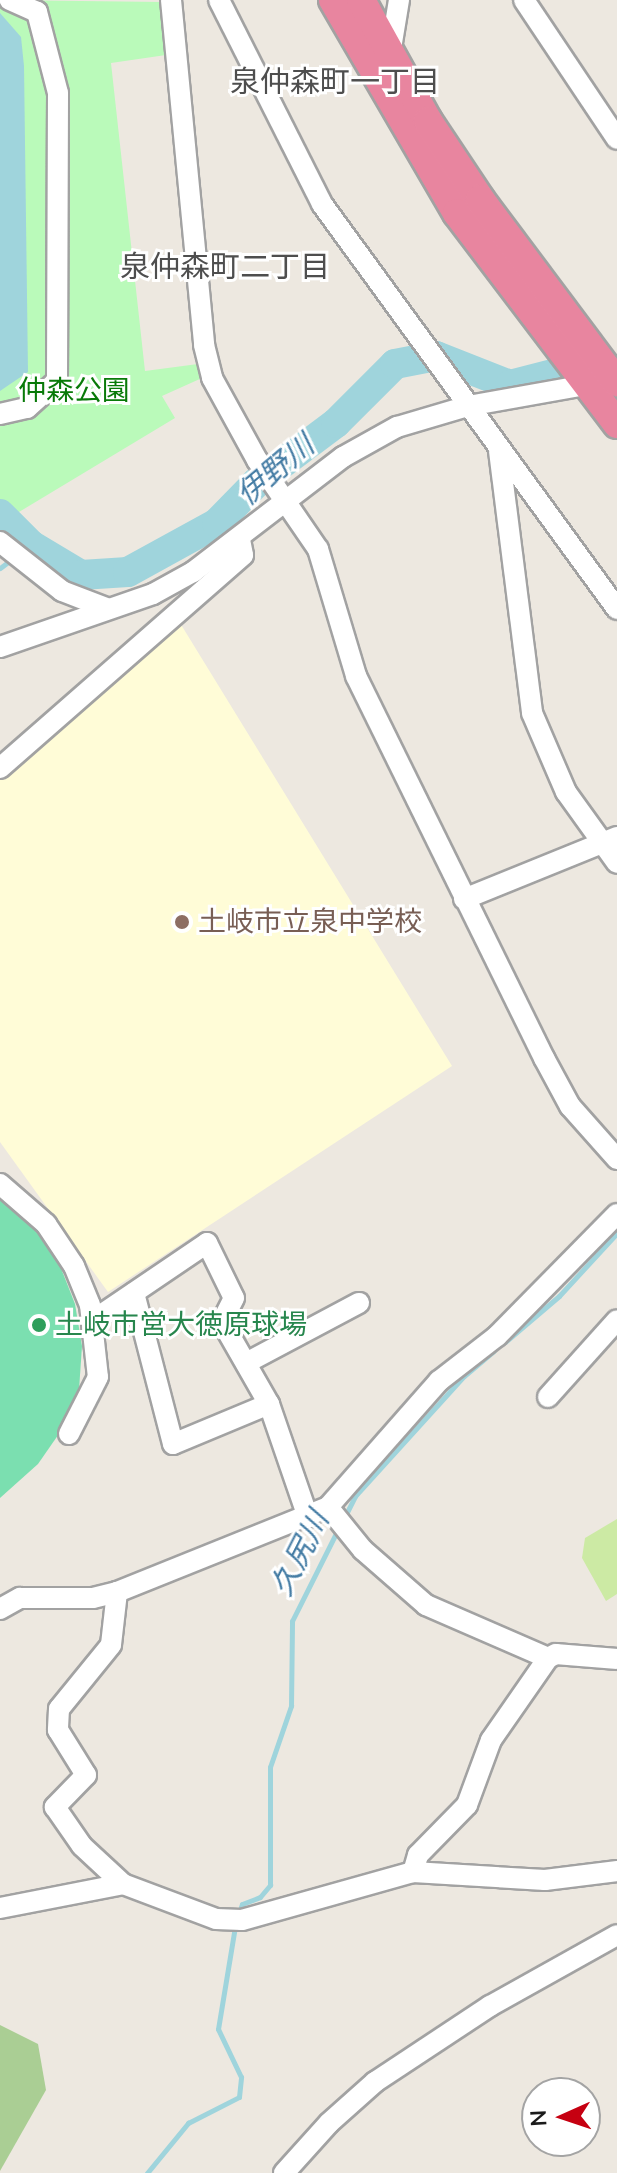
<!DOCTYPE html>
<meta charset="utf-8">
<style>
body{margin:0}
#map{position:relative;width:617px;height:2173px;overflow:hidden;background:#ede8e0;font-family:"Nunito Sans","Noto Sans JP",sans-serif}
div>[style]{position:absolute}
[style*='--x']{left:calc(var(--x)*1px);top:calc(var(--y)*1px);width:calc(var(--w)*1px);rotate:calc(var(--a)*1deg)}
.education>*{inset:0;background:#fffcd7}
.grass>*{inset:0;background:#cceaa4}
.forest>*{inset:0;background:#aace94}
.park>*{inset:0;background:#bafaba}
.pitch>*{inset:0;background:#7bdfb0}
.water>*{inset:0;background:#9fd4dc}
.stream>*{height:5px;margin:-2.5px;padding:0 2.5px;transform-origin:2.5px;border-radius:2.5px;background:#9fd4dc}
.river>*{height:30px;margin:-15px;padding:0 15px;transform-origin:15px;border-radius:15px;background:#9fd4dc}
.roads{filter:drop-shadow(2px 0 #a2a2a2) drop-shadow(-2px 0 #a2a2a2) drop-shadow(0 2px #a2a2a2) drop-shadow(0 -2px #a2a2a2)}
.minor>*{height:20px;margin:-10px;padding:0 10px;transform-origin:10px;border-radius:10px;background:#fff}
.highway>*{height:28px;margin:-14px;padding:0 14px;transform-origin:14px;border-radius:14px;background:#e8859f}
.dots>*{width:22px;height:22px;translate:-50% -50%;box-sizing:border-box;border:4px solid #fff;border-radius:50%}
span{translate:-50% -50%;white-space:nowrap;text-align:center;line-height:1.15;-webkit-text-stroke:6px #fff;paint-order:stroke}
.park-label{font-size:28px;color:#097a09}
.education-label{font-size:28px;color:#785e54}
.left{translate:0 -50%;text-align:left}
.leisure-label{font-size:28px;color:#27864d}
.neighbourhood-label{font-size:30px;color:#4e4e4e}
.water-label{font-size:30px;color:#447ca4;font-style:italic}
.north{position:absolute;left:521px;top:2077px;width:80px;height:80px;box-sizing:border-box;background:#fff;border:2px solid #a4a4a4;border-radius:50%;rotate:267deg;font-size:22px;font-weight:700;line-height:32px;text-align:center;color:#1b1b1b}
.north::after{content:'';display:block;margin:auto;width:28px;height:36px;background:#c60011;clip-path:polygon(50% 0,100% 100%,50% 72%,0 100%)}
</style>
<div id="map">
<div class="education">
<div style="clip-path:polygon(180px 623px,452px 1066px,108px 1292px,0 1142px,0 778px)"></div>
</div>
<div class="grass">
<div style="clip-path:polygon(617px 1519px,617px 1594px,606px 1601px,582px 1558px,585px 1538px)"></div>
</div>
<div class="forest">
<div style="clip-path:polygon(0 2025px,38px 2044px,46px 2090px,0 2171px)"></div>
</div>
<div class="park">
<div style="clip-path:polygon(0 0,162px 2px,166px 55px,111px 63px,145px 371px,198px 364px,202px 378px,162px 396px,175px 418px,14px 515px,0 501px)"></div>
</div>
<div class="pitch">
<div style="clip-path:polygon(0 1194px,31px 1221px,59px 1263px,75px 1304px,82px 1346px,79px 1390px,63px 1428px,38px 1464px,0 1498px)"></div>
</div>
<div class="water">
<div style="clip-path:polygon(0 13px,21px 37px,24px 66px,28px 372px,0 391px)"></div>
</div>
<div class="stream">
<div style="--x:20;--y:553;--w:14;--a:-36"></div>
<div style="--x:0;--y:568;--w:15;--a:-37"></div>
<div style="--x:505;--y:1342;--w:71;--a:-40.4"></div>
<div style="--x:559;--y:1296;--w:86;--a:-47.4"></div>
<div style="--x:344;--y:1518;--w:25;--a:-63"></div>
<div style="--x:355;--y:1496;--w:162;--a:-47.8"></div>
<div style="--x:464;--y:1376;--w:39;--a:-40"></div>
<div style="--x:239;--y:1913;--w:9;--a:-72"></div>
<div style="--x:242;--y:1904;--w:19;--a:-21"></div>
<div style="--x:260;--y:1897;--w:16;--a:-50"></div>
<div style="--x:270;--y:1885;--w:118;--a:-90"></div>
<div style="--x:270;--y:1767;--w:65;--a:-71"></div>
<div style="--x:291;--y:1706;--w:85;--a:-89.3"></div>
<div style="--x:292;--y:1621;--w:105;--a:-63.4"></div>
<div style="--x:147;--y:2173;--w:65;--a:-50.6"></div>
<div style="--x:188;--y:2123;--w:57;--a:-27"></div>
<div style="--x:239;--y:2097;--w:20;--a:-84"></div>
<div style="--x:241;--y:2077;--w:53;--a:-115.6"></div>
<div style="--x:218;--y:2029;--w:104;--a:-80.6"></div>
</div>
<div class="river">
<div style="--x:0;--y:514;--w:44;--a:45"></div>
<div style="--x:31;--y:545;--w:58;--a:31"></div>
<div style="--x:81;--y:575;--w:47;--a:-3.7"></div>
<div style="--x:128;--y:572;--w:102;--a:-28.8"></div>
<div style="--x:217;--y:523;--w:56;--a:-45.7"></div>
<div style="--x:256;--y:483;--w:100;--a:-36.9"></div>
<div style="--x:336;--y:423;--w:83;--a:-45"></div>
<div style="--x:395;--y:364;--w:42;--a:-11"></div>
<div style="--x:436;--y:356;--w:79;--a:21.4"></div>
<div style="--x:510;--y:385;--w:48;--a:-14.6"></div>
</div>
<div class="roads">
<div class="minor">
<div style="--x:171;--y:0;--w:347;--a:84.5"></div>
<div style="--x:204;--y:345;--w:34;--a:76"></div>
<div style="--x:212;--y:378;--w:94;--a:61.2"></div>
<div style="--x:257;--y:460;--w:108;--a:55.6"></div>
<div style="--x:318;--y:549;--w:133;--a:73.3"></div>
<div style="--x:356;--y:676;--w:426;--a:63.8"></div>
<div style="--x:544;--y:1058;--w:55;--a:61.6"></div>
<div style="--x:570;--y:1106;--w:71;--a:48.4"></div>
<div style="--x:219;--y:0;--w:229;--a:63.2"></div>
<div style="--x:322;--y:204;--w:501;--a:53.93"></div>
<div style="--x:524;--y:0;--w:167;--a:56.2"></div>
<div style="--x:390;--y:55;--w:56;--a:-80.7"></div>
<div style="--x:0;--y:414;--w:28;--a:-13"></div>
<div style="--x:27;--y:408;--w:40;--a:-42"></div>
<div style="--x:57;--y:381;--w:288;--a:-89.8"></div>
<div style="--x:58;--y:93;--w:84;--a:-104.5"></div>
<div style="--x:37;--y:12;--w:30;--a:-156"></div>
<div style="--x:499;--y:451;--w:264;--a:82.8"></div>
<div style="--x:532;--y:713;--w:86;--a:66.7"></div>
<div style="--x:566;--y:792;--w:87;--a:54.3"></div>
<div style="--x:0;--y:542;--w:79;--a:38.3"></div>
<div style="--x:62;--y:591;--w:47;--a:21.1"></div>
<div style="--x:0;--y:647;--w:162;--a:-19.1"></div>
<div style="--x:153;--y:594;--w:46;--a:-28.8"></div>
<div style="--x:193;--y:572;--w:189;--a:-37.5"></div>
<div style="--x:343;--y:457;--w:62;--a:-29.1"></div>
<div style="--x:397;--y:427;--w:74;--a:-16.5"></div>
<div style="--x:468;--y:406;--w:131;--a:-10.1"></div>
<div style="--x:0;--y:768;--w:323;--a:-41.2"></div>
<div style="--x:243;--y:555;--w:16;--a:-101"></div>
<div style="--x:464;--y:899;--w:165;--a:-22.1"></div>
<div style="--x:0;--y:1184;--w:61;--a:41"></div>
<div style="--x:46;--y:1224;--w:50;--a:56.3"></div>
<div style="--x:74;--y:1266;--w:42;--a:67.7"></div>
<div style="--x:90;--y:1305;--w:72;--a:83.7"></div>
<div style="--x:98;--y:1377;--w:64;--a:117"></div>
<div style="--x:134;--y:1293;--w:156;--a:75.5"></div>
<div style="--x:173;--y:1444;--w:104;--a:-22.6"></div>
<div style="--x:92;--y:1321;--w:139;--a:-34.1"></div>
<div style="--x:207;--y:1243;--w:61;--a:63.9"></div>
<div style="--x:234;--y:1298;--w:27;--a:117"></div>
<div style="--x:222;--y:1322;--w:95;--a:60.2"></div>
<div style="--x:269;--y:1404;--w:120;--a:71"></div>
<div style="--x:246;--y:1363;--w:128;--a:-28"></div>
<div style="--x:548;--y:1397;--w:103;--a:-48.1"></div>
<div style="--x:328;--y:1507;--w:55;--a:50.9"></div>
<div style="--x:363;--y:1550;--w:84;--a:41.1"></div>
<div style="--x:426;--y:1605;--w:133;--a:23.5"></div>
<div style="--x:548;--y:1658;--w:100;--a:124.8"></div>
<div style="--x:491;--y:1740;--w:69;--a:110.3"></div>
<div style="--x:467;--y:1805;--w:70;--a:134.4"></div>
<div style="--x:418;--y:1855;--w:18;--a:106"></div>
<div style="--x:117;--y:1592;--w:53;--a:96.5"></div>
<div style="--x:111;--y:1645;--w:82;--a:129.1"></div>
<div style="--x:59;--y:1709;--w:21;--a:93"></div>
<div style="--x:58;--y:1730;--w:53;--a:58.1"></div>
<div style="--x:86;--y:1775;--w:45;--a:134.1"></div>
<div style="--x:55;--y:1807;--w:47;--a:55.3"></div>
<div style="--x:82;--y:1846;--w:56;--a:42.8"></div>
<div style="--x:123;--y:1884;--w:99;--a:20.6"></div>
<div style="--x:216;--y:1919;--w:26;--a:2"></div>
<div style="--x:242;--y:1920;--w:178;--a:-15.7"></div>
<div style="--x:413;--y:1872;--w:132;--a:3.5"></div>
<div style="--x:545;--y:1880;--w:73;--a:-7.1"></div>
<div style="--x:0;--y:1609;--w:23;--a:-29"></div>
<div style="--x:20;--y:1598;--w:73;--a:0"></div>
<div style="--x:93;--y:1598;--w:25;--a:-14"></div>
<div style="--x:117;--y:1592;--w:227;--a:-21.9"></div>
<div style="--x:328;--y:1507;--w:168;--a:-48.6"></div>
<div style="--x:439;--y:1381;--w:73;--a:-37.8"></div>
<div style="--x:497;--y:1336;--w:171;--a:-45.5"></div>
<div style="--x:548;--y:1658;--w:9;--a:-27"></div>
<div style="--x:556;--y:1654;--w:61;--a:4.7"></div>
<div style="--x:0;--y:1908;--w:125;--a:-11"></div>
<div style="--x:284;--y:2173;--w:67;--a:-48"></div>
<div style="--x:329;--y:2123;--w:62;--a:-41.7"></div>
<div style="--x:375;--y:2082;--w:138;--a:-33.5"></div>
<div style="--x:490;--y:2006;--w:145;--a:-29.2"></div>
</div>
<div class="highway">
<div style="--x:333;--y:0;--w:246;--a:59.8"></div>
<div style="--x:457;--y:213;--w:265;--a:52.8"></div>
<div style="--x:361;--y:0;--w:138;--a:61"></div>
<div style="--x:428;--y:121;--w:94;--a:56.3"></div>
<div style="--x:480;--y:199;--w:229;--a:53.2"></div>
</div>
</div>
<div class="dots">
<div style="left:182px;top:922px;background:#8d6e63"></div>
<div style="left:39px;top:1325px;background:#2e9e5b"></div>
</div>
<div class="park-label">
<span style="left:74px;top:391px">仲森公園</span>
</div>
<div class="education-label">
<span class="left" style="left:198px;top:922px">土岐市立泉中学校</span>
</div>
<div class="leisure-label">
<span class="left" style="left:55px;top:1325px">土岐市営大徳原球場</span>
</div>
<div class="neighbourhood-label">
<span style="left:335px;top:83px">泉仲森町一丁目</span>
<span style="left:225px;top:268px">泉仲森町二丁目</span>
</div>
<div class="water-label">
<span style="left:276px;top:471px;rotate:-40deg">伊野川</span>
<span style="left:301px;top:1554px;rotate:-63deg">久尻川</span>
</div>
<div class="north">N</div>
</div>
